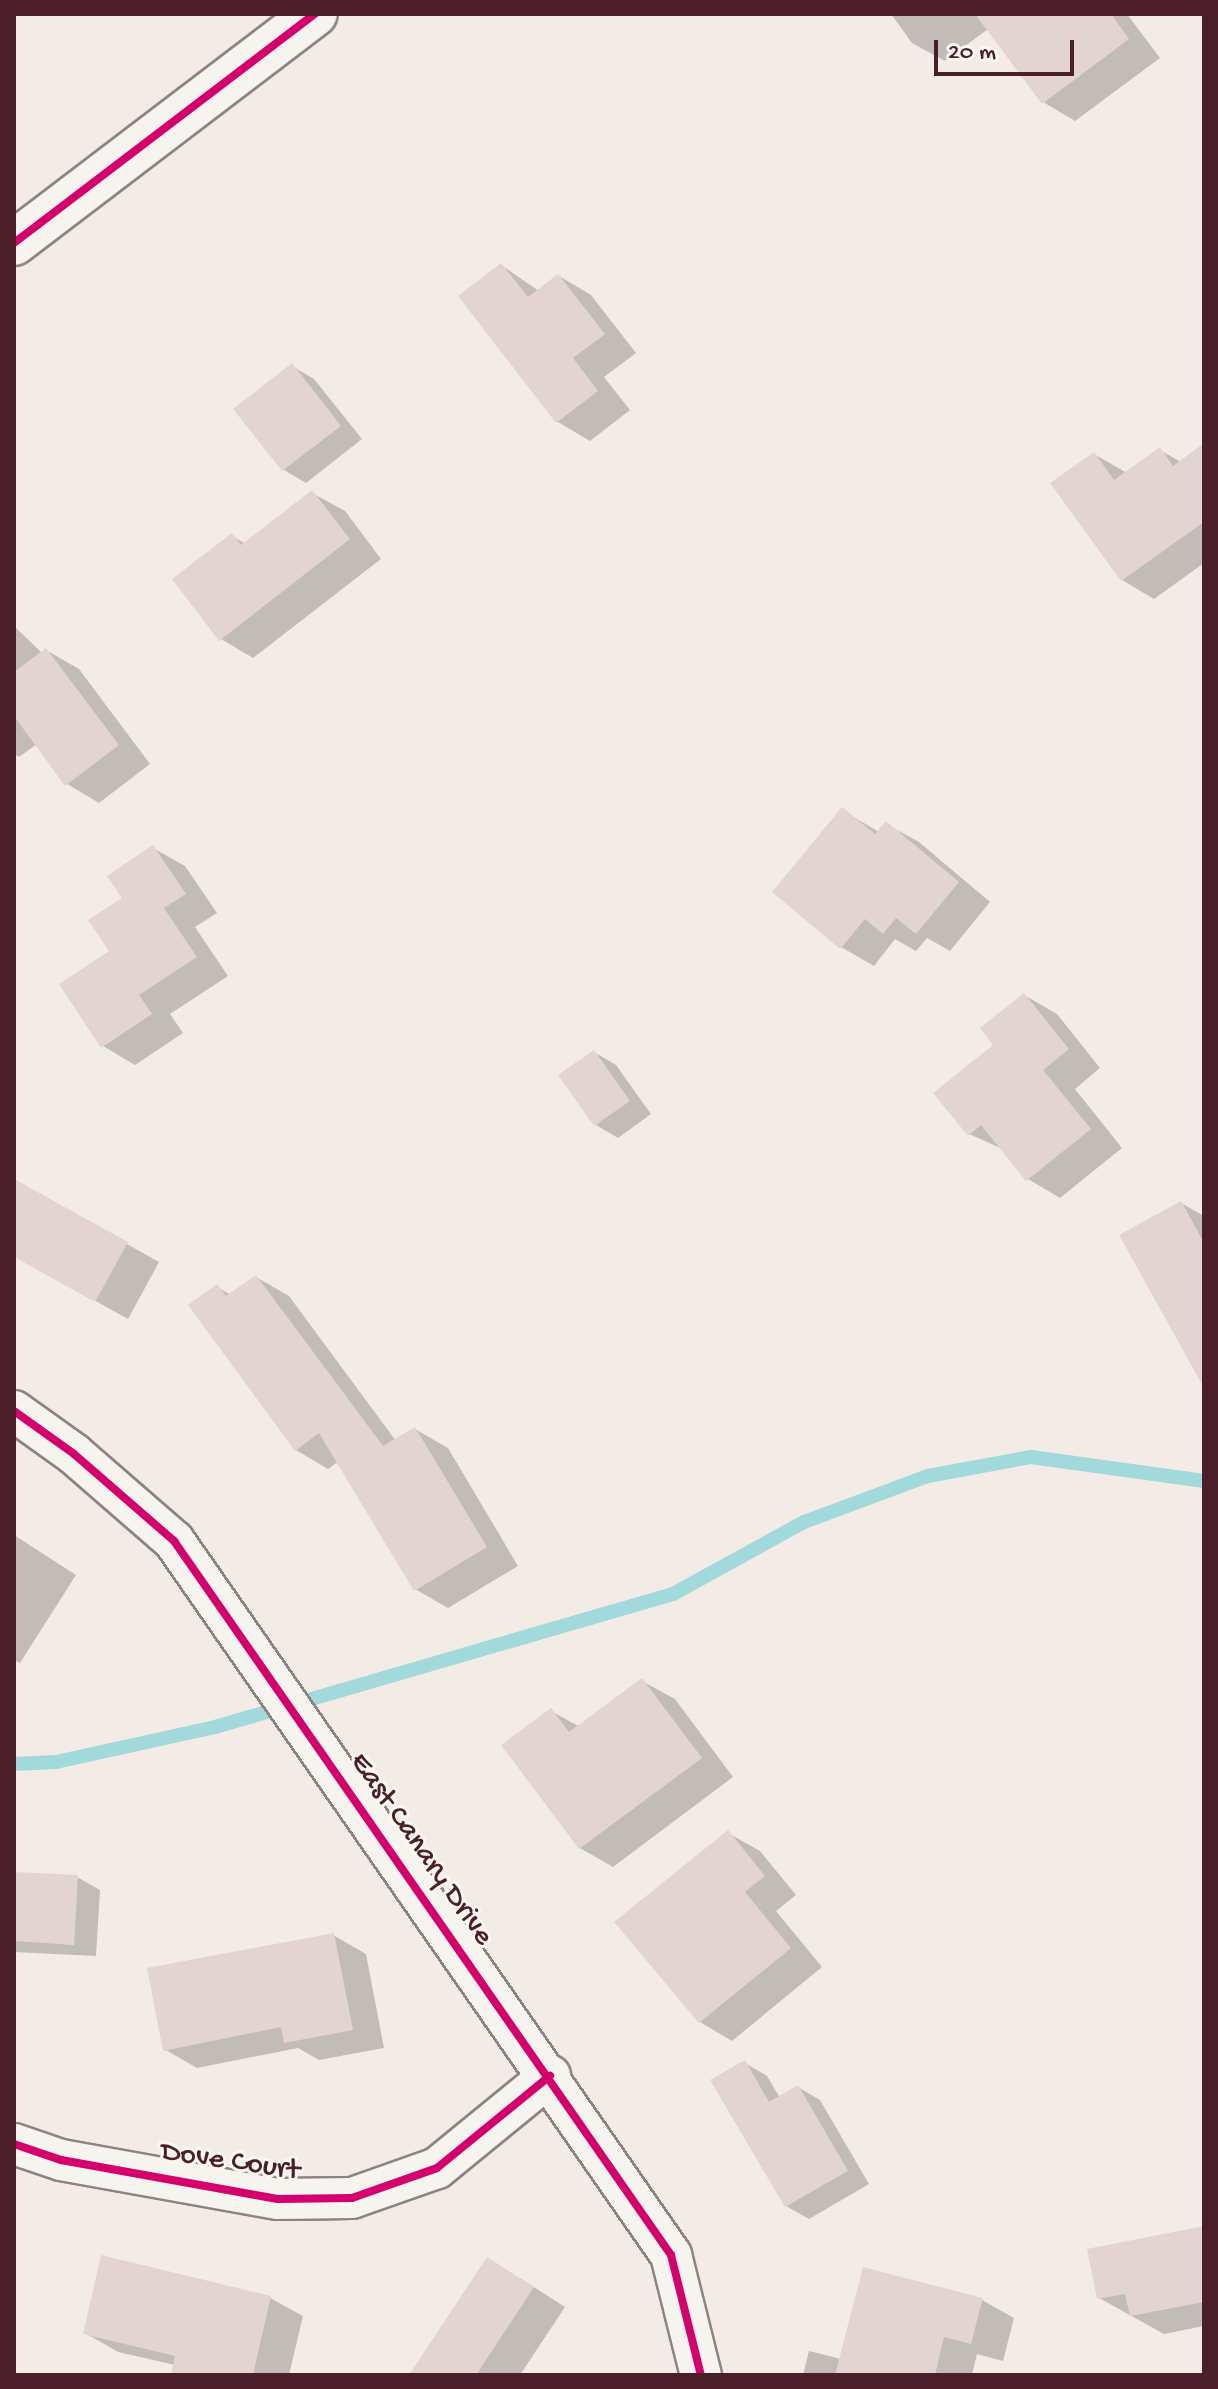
<!DOCTYPE html>
<style>
body{margin:0}
#map{position:relative;width:1218px;height:2389px;overflow:hidden;background:#f3ebe6;font-family:"Gochi Hand",sans-serif}
div>[style]{position:absolute}
[style*='--x']{left:calc(var(--x)*1px);top:calc(var(--y)*1px);width:calc(var(--w)*1px);rotate:calc(var(--a)*1deg)}
.shadow>*{inset:0;background:#0003}
.stream>*{height:14px;margin:-7px;padding:0 7px;transform-origin:7px;border-radius:7px;background:#a2d9db}
.building>*{inset:0;background:#e4d4d1}
.roads{filter:drop-shadow(2px 0 #8e8282) drop-shadow(-2px 0 #8e8282) drop-shadow(0 2px #8e8282) drop-shadow(0 -2px #8e8282)}
.street>*{height:40px;margin:-20px;padding:0 20px;transform-origin:20px;border-radius:20px;background:#f6f4ef}
.secondary>*{height:44px;margin:-22px;padding:0 22px;transform-origin:22px;border-radius:22px;background:#f6f4ef}
.cycleway>*{height:8px;margin:-4px;padding:0 4px;transform-origin:4px;border-radius:4px;background:#d6006c}
span{translate:-50% -50%;white-space:nowrap;text-align:center;line-height:1.15;-webkit-text-stroke:6px #fbf7ec;paint-order:stroke}
.street-label{font-size:30px;color:#4a1f2b}
.frame{position:absolute;inset:0;border:16px solid #4a1f2b;pointer-events:none}
.scale{position:absolute;left:934px;top:40px;width:140px;height:36px;box-sizing:border-box;border:4px solid #4a1f2b;border-top:0;padding-left:10px;font-size:24px;line-height:28px;white-space:nowrap;color:#4a1f2b;-webkit-text-stroke:6px #fbf7ec;paint-order:stroke}
</style>
<div id="map">
<div class="shadow">
<div style="clip-path:polygon(891px 14px,1127px 14px,1160px 58px,1075px 121px,1043px 102px,988px 29px,945px 61px,912px 43px)"></div>
<div style="clip-path:polygon(501px 265px,539px 291px,559px 276px,591px 295px,636px 353px,604px 377px,630px 410px,590px 441px,558px 422px,460px 297px)"></div>
<div style="clip-path:polygon(292px 366px,314px 379px,362px 439px,306px 483px,284px 470px,236px 409px)"></div>
<div style="clip-path:polygon(1204px 446px,1204px 563px,1154px 599px,1122px 580px,1094px 454px,1127px 473px,1160px 450px,1181px 462px)"></div>
<div style="clip-path:polygon(312px 493px,345px 511px,381px 559px,253px 658px,221px 639px,232px 536px,246px 544px)"></div>
<div style="clip-path:polygon(14px 626px,42px 653px,46px 650px,79px 669px,150px 764px,99px 803px,67px 784px,37px 744px,19px 757px,14px 754px)"></div>
<div style="clip-path:polygon(842px 810px,879px 832px,886px 824px,919px 842px,990px 902px,950px 951px,927px 938px,916px 951px,895px 939px,874px 966px,841px 947px)"></div>
<div style="clip-path:polygon(153px 848px,185px 866px,217px 913px,195px 927px,228px 976px,170px 1014px,183px 1033px,135px 1065px,103px 1046px,112px 952px)"></div>
<div style="clip-path:polygon(1024px 995px,1057px 1014px,1100px 1068px,1075px 1089px,1122px 1148px,1060px 1198px,1028px 1179px,1005px 1150px,969px 1134px)"></div>
<div style="clip-path:polygon(594px 1052px,616px 1065px,651px 1114px,618px 1138px,596px 1125px)"></div>
<div style="clip-path:polygon(14px 1181px,159px 1262px,128px 1319px,49px 1275px,14px 1246px)"></div>
<div style="clip-path:polygon(1181px 1203px,1204px 1216px,1204px 1378px)"></div>
<div style="clip-path:polygon(256px 1277px,289px 1296px,396px 1441px,415px 1429px,448px 1448px,518px 1566px,448px 1608px,415px 1589px,339px 1461px,328px 1469px,296px 1450px,217px 1287px,231px 1295px)"></div>
<div style="clip-path:polygon(14px 1535px,76px 1575px,20px 1663px,14px 1660px)"></div>
<div style="clip-path:polygon(642px 1681px,675px 1699px,733px 1777px,613px 1867px,580px 1848px,551px 1711px,580px 1727px)"></div>
<div style="clip-path:polygon(728px 1833px,760px 1851px,796px 1895px,776px 1911px,822px 1967px,732px 2041px,700px 2022px)"></div>
<div style="clip-path:polygon(14px 1874px,77px 1877px,100px 1890px,96px 1956px,14px 1952px)"></div>
<div style="clip-path:polygon(333px 1935px,366px 1954px,384px 2048px,319px 2060px,298px 2048px,197px 2068px,164px 2049px)"></div>
<div style="clip-path:polygon(745px 2063px,767px 2076px,780px 2098px,798px 2087px,820px 2100px,869px 2184px,809px 2219px,786px 2206px)"></div>
<div style="clip-path:polygon(1204px 2228px,1204px 2326px,1164px 2334px,1099px 2298px)"></div>
<div style="clip-path:polygon(520px 2278px,565px 2307px,520px 2375px,412px 2375px)"></div>
<div style="clip-path:polygon(270px 2298px,303px 2316px,289px 2375px,173px 2375px,175px 2365px,118px 2352px,85px 2333px)"></div>
<div style="clip-path:polygon(982px 2300px,1014px 2318px,1003px 2361px,977px 2354px,972px 2375px,803px 2375px,809px 2351px,841px 2359px)"></div>
</div>
<div class="stream">
<div style="--x:14;--y:1764;--w:42;--a:-2.7"></div>
<div style="--x:56;--y:1762;--w:163;--a:-12.4"></div>
<div style="--x:215;--y:1727;--w:477;--a:-16.2"></div>
<div style="--x:673;--y:1594;--w:149;--a:-28.8"></div>
<div style="--x:804;--y:1522;--w:132;--a:-20.4"></div>
<div style="--x:928;--y:1476;--w:105;--a:-10.5"></div>
<div style="--x:1031;--y:1457;--w:175;--a:7.9"></div>
</div>
<div class="building">
<div style="clip-path:polygon(975px 14px,1111px 14px,1129px 39px,1042px 104px)"></div>
<div style="clip-path:polygon(501px 263px,528px 297px,558px 274px,605px 334px,573px 358px,598px 391px,556px 423px,458px 296px)"></div>
<div style="clip-path:polygon(292px 363px,341px 426px,282px 471px,233px 409px)"></div>
<div style="clip-path:polygon(1204px 443px,1204px 522px,1121px 581px,1050px 483px,1094px 452px,1114px 480px,1160px 447px,1173px 466px)"></div>
<div style="clip-path:polygon(312px 490px,350px 539px,219px 641px,172px 579px,232px 533px,241px 545px)"></div>
<div style="clip-path:polygon(46px 648px,119px 745px,65px 786px,14px 716px,14px 672px)"></div>
<div style="clip-path:polygon(842px 807px,875px 834px,886px 821px,959px 882px,916px 934px,896px 918px,883px 934px,865px 919px,840px 949px,772px 892px)"></div>
<div style="clip-path:polygon(153px 845px,186px 894px,164px 908px,197px 957px,139px 995px,152px 1014px,101px 1048px,59px 984px,109px 951px,88px 920px,122px 898px,107px 876px)"></div>
<div style="clip-path:polygon(1024px 993px,1069px 1049px,1043px 1070px,1091px 1129px,1026px 1181px,981px 1125px,968px 1136px,933px 1093px,993px 1045px,980px 1028px)"></div>
<div style="clip-path:polygon(594px 1050px,630px 1101px,594px 1126px,558px 1075px)"></div>
<div style="clip-path:polygon(14px 1179px,128px 1242px,95px 1302px,14px 1257px)"></div>
<div style="clip-path:polygon(1181px 1201px,1204px 1243px,1204px 1388px,1119px 1235px)"></div>
<div style="clip-path:polygon(256px 1275px,383px 1446px,415px 1427px,487px 1547px,414px 1591px,319px 1433px,295px 1451px,188px 1305px,217px 1284px,226px 1296px)"></div>
<div style="clip-path:polygon(642px 1678px,702px 1758px,579px 1849px,501px 1745px,551px 1708px,569px 1732px)"></div>
<div style="clip-path:polygon(728px 1830px,765px 1876px,745px 1892px,791px 1948px,699px 2023px,614px 1922px)"></div>
<div style="clip-path:polygon(14px 1872px,78px 1875px,74px 1945px,14px 1941px)"></div>
<div style="clip-path:polygon(334px 1933px,353px 2030px,284px 2043px,281px 2027px,163px 2051px,147px 1968px)"></div>
<div style="clip-path:polygon(745px 2060px,769px 2102px,798px 2085px,848px 2171px,785px 2207px,710px 2080px)"></div>
<div style="clip-path:polygon(1204px 2226px,1204px 2302px,1130px 2316px,1125px 2294px,1097px 2299px,1087px 2249px)"></div>
<div style="clip-path:polygon(101px 2255px,271px 2296px,253px 2375px,171px 2375px,175px 2356px,83px 2334px)"></div>
<div style="clip-path:polygon(487px 2257px,534px 2287px,476px 2375px,409px 2375px)"></div>
<div style="clip-path:polygon(863px 2267px,983px 2298px,971px 2344px,944px 2337px,935px 2375px,835px 2375px)"></div>
</div>
<div class="roads">
<div class="street">
<div style="--x:14;--y:1411;--w:74;--a:35.6"></div>
<div style="--x:74;--y:1454;--w:133;--a:41"></div>
<div style="--x:174;--y:1541;--w:870;--a:55.16"></div>
<div style="--x:671;--y:2255;--w:124;--a:76"></div>
<div style="--x:14;--y:2144;--w:50;--a:18.8"></div>
<div style="--x:61;--y:2160;--w:220;--a:10.2"></div>
<div style="--x:278;--y:2199;--w:74;--a:-0.8"></div>
<div style="--x:352;--y:2198;--w:90;--a:-19.4"></div>
<div style="--x:437;--y:2168;--w:146;--a:-39.2"></div>
</div>
<div class="secondary">
<div style="--x:14;--y:243;--w:378;--a:-37.3"></div>
</div>
</div>
<div class="cycleway">
<div style="--x:14;--y:243;--w:378;--a:-37.3"></div>
<div style="--x:14;--y:1411;--w:74;--a:35.6"></div>
<div style="--x:74;--y:1454;--w:133;--a:41"></div>
<div style="--x:174;--y:1541;--w:870;--a:55.16"></div>
<div style="--x:671;--y:2255;--w:124;--a:76"></div>
<div style="--x:14;--y:2144;--w:50;--a:18.8"></div>
<div style="--x:61;--y:2160;--w:220;--a:10.2"></div>
<div style="--x:278;--y:2199;--w:74;--a:-0.8"></div>
<div style="--x:352;--y:2198;--w:90;--a:-19.4"></div>
<div style="--x:437;--y:2168;--w:146;--a:-39.2"></div>
</div>
<div class="street-label">
<span style="left:420px;top:1850px;rotate:55deg">East Canary Drive</span>
<span style="left:230px;top:2163px;rotate:8deg">Dove Court</span>
</div>
<div class="frame"></div>
<div class="scale">20 m</div>
</div>
